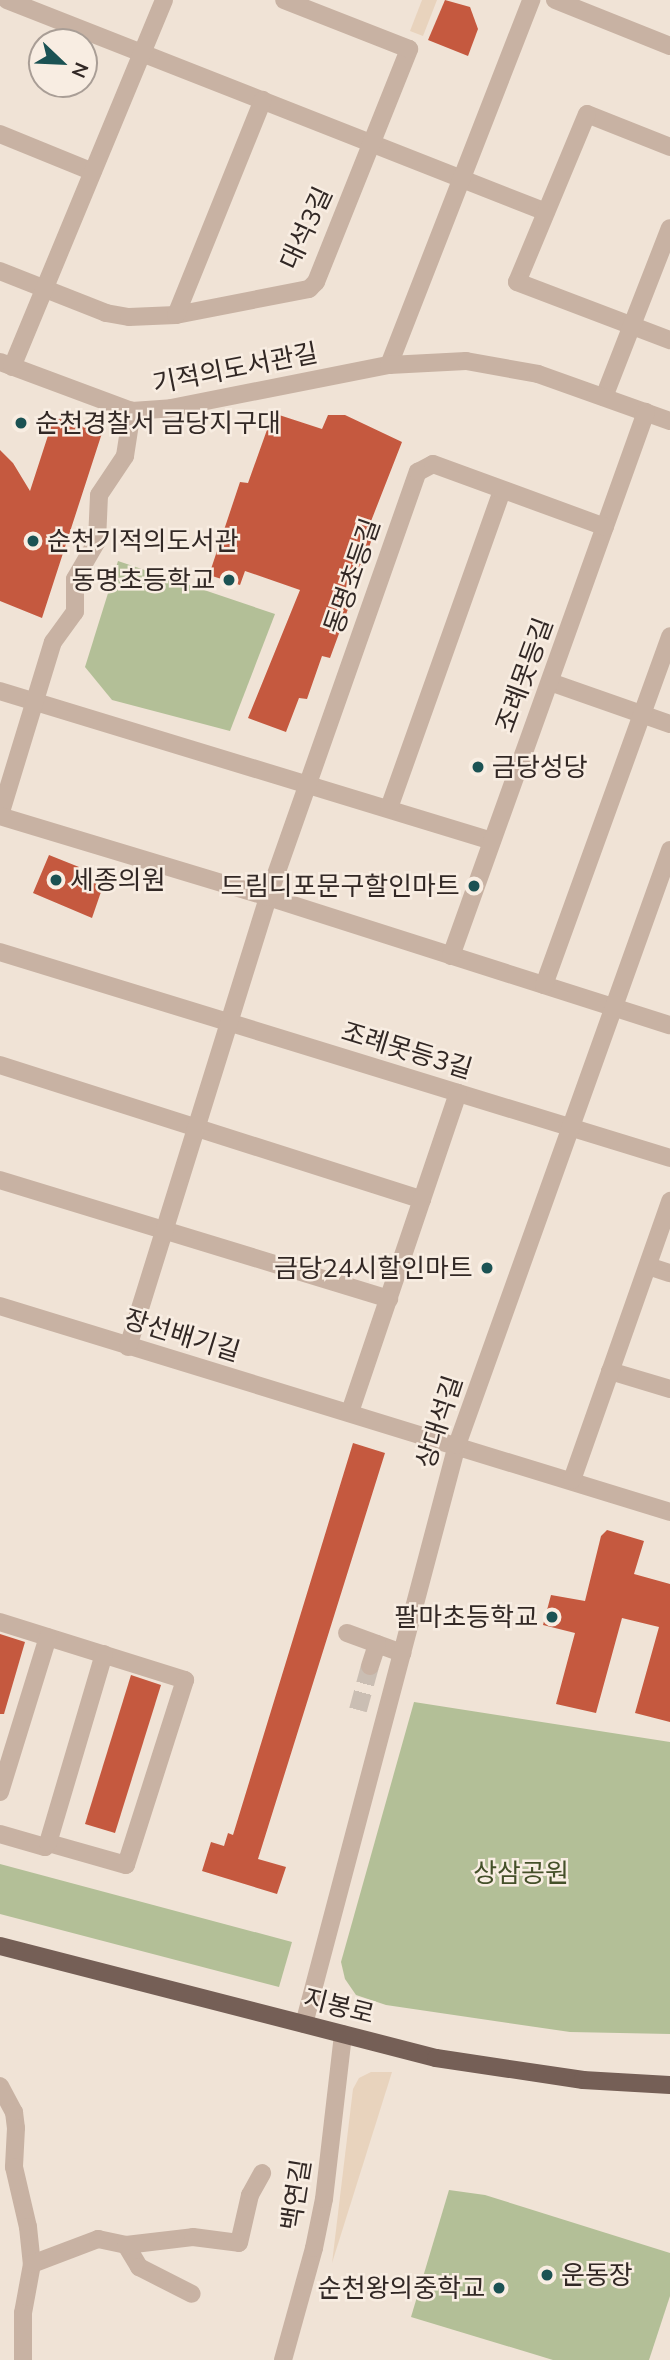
<!DOCTYPE html>
<meta charset="utf-8">
<style>
body{margin:0}
#map{position:relative;width:670px;height:2360px;overflow:hidden;background:#f0e3d6;font-family:Mulish,"Noto Sans KR",sans-serif}
div>[style]{position:absolute}
[style*='--x']{left:calc(var(--x)*1px);top:calc(var(--y)*1px);width:calc(var(--w)*1px);rotate:calc(var(--a)*1deg)}
.green>*{inset:0;background:#b3bf97}
.plaza>*{inset:0;background:#e8d3bd}
.building>*{inset:0;background:#c5593f}
.minor-tunnel>*{height:18px;margin-top:-9px;transform-origin:0;background:repeating-linear-gradient(90deg,#cabeb3 0 18px,transparent 0 27px)}
.minor>*{height:18px;margin:-9px;padding:0 9px;transform-origin:9px;border-radius:9px;background:#c8b2a3}
.major>*{height:18px;margin:-9px;padding:0 9px;transform-origin:9px;border-radius:9px;background:#755f56}
.dots>*{width:19px;height:19px;translate:-50% -50%;box-sizing:border-box;border:4px solid #f8ede2;border-radius:50%}
span{translate:-50% -50%;white-space:nowrap;text-align:center;line-height:1.15;-webkit-text-stroke:5px #f8ede2;paint-order:stroke}
.street-label{font-size:26px;color:#322825}
.poi-label{font-size:26px;color:#322825}
.left{translate:0 -50%;text-align:left}
.right{translate:-100% -50%;text-align:right}
.park-label{font-size:26px;color:#445029}
.north{position:absolute;left:28px;top:28px;width:70px;height:70px;box-sizing:border-box;background:#f8ede2;border:2px solid #a99e96;border-radius:50%;rotate:113deg;font-size:19px;font-weight:700;line-height:28px;text-align:center;color:#322825}
.north::after{content:'';display:block;margin:auto;width:24px;height:32px;background:#1b5253;clip-path:polygon(50% 0,100% 100%,50% 72%,0 100%)}
</style>
<div id="map">
<div class="green">
<div style="clip-path:polygon(118px 561px,275px 614px,230px 731px,112px 700px,85px 667px)"></div>
<div style="clip-path:polygon(414px 1702px,670px 1742px,670px 2034px,570px 2032px,386px 2005px,356px 1995px,345px 1979px,341px 1962px)"></div>
<div style="clip-path:polygon(0 1864px,292px 1942px,279px 1987px,0 1914px)"></div>
<div style="clip-path:polygon(449px 2190px,485px 2195px,670px 2253px,670px 2296px,649px 2360px,553px 2360px,411px 2317px)"></div>
</div>
<div class="plaza">
<div style="clip-path:polygon(422px 0,437px 0,423px 36px,410px 31px)"></div>
<div style="clip-path:polygon(371px 2072px,392px 2072px,332px 2263px,353px 2089px,359px 2078px)"></div>
</div>
<div class="building">
<div style="clip-path:polygon(445px 0,470px 7px,478px 29px,468px 56px,428px 40px)"></div>
<div style="clip-path:polygon(273px 413px,322px 429px,328px 415px,345px 415px,402px 442px,366px 534px,373px 536px,361px 570px,355px 567px,340px 606px,348px 609px,330px 658px,322px 656px,307px 699px,299px 698px,286px 732px,248px 718px,300px 590px,245px 571px,240px 585px,209px 575px,240px 482px,248px 483px)"></div>
<div style="clip-path:polygon(54px 417px,102px 433px,42px 618px,0 601px,0 450px,13px 463px,30px 491px)"></div>
<div style="clip-path:polygon(49px 855px,79px 867px,75px 876px,103px 886px,92px 918px,33px 893px)"></div>
<div style="clip-path:polygon(353px 1443px,385px 1453px,258px 1859px,286px 1867px,277px 1894px,202px 1871px,211px 1842px,224px 1846px,228px 1833px,233px 1835px)"></div>
<div style="clip-path:polygon(607px 1530px,644px 1541px,634px 1574px,670px 1584px,670px 1722px,635px 1713px,659px 1627px,622px 1618px,596px 1713px,556px 1704px,575px 1633px,543px 1625px,551px 1595px,585px 1601px,601px 1536px)"></div>
<div style="clip-path:polygon(0 1634px,25px 1642px,4px 1714px,0 1714px)"></div>
<div style="clip-path:polygon(131px 1675px,161px 1685px,115px 1833px,85px 1824px)"></div>
</div>
<div class="minor-tunnel">
<div style="--x:358;--y:1710;--w:46;--a:-74.7"></div>
</div>
<div class="minor">
<div style="--x:7;--y:0;--w:579;--a:21.47"></div>
<div style="--x:555;--y:0;--w:124;--a:21.8"></div>
<div style="--x:0;--y:134;--w:100;--a:22.2"></div>
<div style="--x:670;--y:147;--w:89;--a:-158.3"></div>
<div style="--x:587;--y:114;--w:182;--a:112.6"></div>
<div style="--x:517;--y:282;--w:164;--a:20.8"></div>
<div style="--x:0;--y:271;--w:114;--a:21.6"></div>
<div style="--x:106;--y:313;--w:23;--a:10"></div>
<div style="--x:129;--y:317;--w:47;--a:-2.4"></div>
<div style="--x:176;--y:315;--w:136;--a:-11.1"></div>
<div style="--x:309;--y:289;--w:10;--a:-45"></div>
<div style="--x:316;--y:282;--w:251;--a:-68.2"></div>
<div style="--x:409;--y:49;--w:134;--a:-158.6"></div>
<div style="--x:176;--y:315;--w:232;--a:-68"></div>
<div style="--x:0;--y:362;--w:141;--a:20.4"></div>
<div style="--x:389;--y:365;--w:392;--a:-68.7"></div>
<div style="--x:12;--y:367;--w:397;--a:-67.5"></div>
<div style="--x:604;--y:397;--w:181;--a:-68.7"></div>
<div style="--x:550;--y:682;--w:127;--a:19.3"></div>
<div style="--x:0;--y:691;--w:514;--a:16.96"></div>
<div style="--x:389;--y:808;--w:337;--a:-70.4"></div>
<div style="--x:0;--y:815;--w:181;--a:-73"></div>
<div style="--x:53;--y:642;--w:37;--a:-54"></div>
<div style="--x:75;--y:612;--w:33;--a:-90"></div>
<div style="--x:75;--y:579;--w:44;--a:-59.9"></div>
<div style="--x:97;--y:541;--w:46;--a:-87.5"></div>
<div style="--x:99;--y:495;--w:47;--a:-56.3"></div>
<div style="--x:125;--y:456;--w:46;--a:-81.2"></div>
<div style="--x:132;--y:411;--w:39;--a:-4"></div>
<div style="--x:171;--y:408;--w:222;--a:-11.2"></div>
<div style="--x:389;--y:365;--w:77;--a:-3"></div>
<div style="--x:466;--y:361;--w:73;--a:10.2"></div>
<div style="--x:538;--y:374;--w:140;--a:19.6"></div>
<div style="--x:0;--y:816;--w:280;--a:16.8"></div>
<div style="--x:268;--y:897;--w:422;--a:17.7"></div>
<div style="--x:0;--y:952;--w:701;--a:17.09"></div>
<div style="--x:451;--y:956;--w:578;--a:-70.28"></div>
<div style="--x:544;--y:985;--w:371;--a:-70.1"></div>
<div style="--x:0;--y:1065;--w:443;--a:17.7"></div>
<div style="--x:0;--y:1180;--w:407;--a:17"></div>
<div style="--x:648;--y:1266;--w:23;--a:18"></div>
<div style="--x:0;--y:1306;--w:701;--a:17.09"></div>
<div style="--x:128;--y:1347;--w:471;--a:-72.7"></div>
<div style="--x:268;--y:897;--w:451;--a:-70.6"></div>
<div style="--x:418;--y:472;--w:17;--a:-28"></div>
<div style="--x:433;--y:464;--w:183;--a:20.1"></div>
<div style="--x:610;--y:1371;--w:63;--a:16.7"></div>
<div style="--x:350;--y:1412;--w:337;--a:-71.3"></div>
<div style="--x:572;--y:1480;--w:296;--a:-70.6"></div>
<div style="--x:0;--y:1622;--w:194;--a:17.4"></div>
<div style="--x:185;--y:1680;--w:194;--a:107.7"></div>
<div style="--x:126;--y:1865;--w:81;--a:-164.2"></div>
<div style="--x:48;--y:1843;--w:5;--a:127"></div>
<div style="--x:45;--y:1847;--w:47;--a:-163.9"></div>
<div style="--x:347;--y:1633;--w:59;--a:20"></div>
<div style="--x:370;--y:1666;--w:23;--a:-72"></div>
<div style="--x:0;--y:1792;--w:162;--a:-72.8"></div>
<div style="--x:48;--y:1843;--w:197;--a:-73.5"></div>
<div style="--x:304;--y:2024;--w:599;--a:-75.2"></div>
<div style="--x:457;--y:1445;--w:632;--a:-70.3"></div>
<div style="--x:0;--y:2086;--w:30;--a:62"></div>
<div style="--x:14;--y:2112;--w:16;--a:83"></div>
<div style="--x:16;--y:2128;--w:39;--a:93"></div>
<div style="--x:14;--y:2167;--w:62;--a:76.9"></div>
<div style="--x:28;--y:2227;--w:37;--a:84"></div>
<div style="--x:32;--y:2264;--w:50;--a:100.4"></div>
<div style="--x:23;--y:2313;--w:47;--a:90"></div>
<div style="--x:126;--y:2245;--w:26;--a:59"></div>
<div style="--x:139;--y:2267;--w:59;--a:27"></div>
<div style="--x:32;--y:2264;--w:71;--a:-20.7"></div>
<div style="--x:98;--y:2239;--w:29;--a:12"></div>
<div style="--x:126;--y:2245;--w:67;--a:-6.8"></div>
<div style="--x:193;--y:2237;--w:46;--a:7.4"></div>
<div style="--x:239;--y:2243;--w:49;--a:-77.1"></div>
<div style="--x:250;--y:2195;--w:25;--a:-61"></div>
<div style="--x:283;--y:2360;--w:116;--a:-74.5"></div>
<div style="--x:314;--y:2248;--w:50;--a:-78.5"></div>
<div style="--x:324;--y:2199;--w:166;--a:-83.4"></div>
</div>
<div class="major">
<div style="--x:0;--y:1946;--w:450;--a:14.4"></div>
<div style="--x:436;--y:2058;--w:149;--a:8.5"></div>
<div style="--x:583;--y:2080;--w:87;--a:3.3"></div>
</div>
<div class="dots">
<div style="left:21px;top:423px;background:#1b5253"></div>
<div style="left:33px;top:541px;background:#1b5253"></div>
<div style="left:229px;top:580px;background:#1b5253"></div>
<div style="left:478px;top:767px;background:#1b5253"></div>
<div style="left:56px;top:880px;background:#1b5253"></div>
<div style="left:474px;top:886px;background:#1b5253"></div>
<div style="left:487px;top:1268px;background:#1b5253"></div>
<div style="left:552px;top:1617px;background:#1b5253"></div>
<div style="left:547px;top:2275px;background:#1b5253"></div>
<div style="left:499px;top:2288px;background:#1b5253"></div>
</div>
<div class="street-label">
<span style="left:306px;top:228px;rotate:-65deg">대석3길</span>
<span style="left:235px;top:368px;rotate:-11deg">기적의도서관길</span>
<span style="left:352px;top:576px;rotate:-71deg">동명초등길</span>
<span style="left:524px;top:675px;rotate:-70deg">조례못등길</span>
<span style="left:407px;top:1050px;rotate:17deg">조례못등3길</span>
<span style="left:182px;top:1335px;rotate:17deg">장선배기길</span>
<span style="left:439px;top:1422px;rotate:-72deg">상대석길</span>
<span style="left:339px;top:2006px;rotate:14deg">지봉로</span>
<span style="left:296px;top:2195px;rotate:-81deg">백연길</span>
</div>
<div class="poi-label">
<span class="left" style="left:35px;top:423px">순천경찰서 금당지구대</span>
<span class="left" style="left:47px;top:541px">순천기적의도서관</span>
<span class="right" style="left:215px;top:580px">동명초등학교</span>
<span class="left" style="left:492px;top:767px">금당성당</span>
<span class="left" style="left:70px;top:880px">세종의원</span>
<span class="right" style="left:460px;top:886px">드림디포문구할인마트</span>
<span class="right" style="left:473px;top:1268px">금당24시할인마트</span>
<span class="right" style="left:538px;top:1617px">팔마초등학교</span>
<span class="left" style="left:561px;top:2275px">운동장</span>
<span class="right" style="left:485px;top:2288px">순천왕의중학교</span>
</div>
<div class="park-label">
<span style="left:521px;top:1873px">상삼공원</span>
</div>
<div class="north">N</div>
</div>
